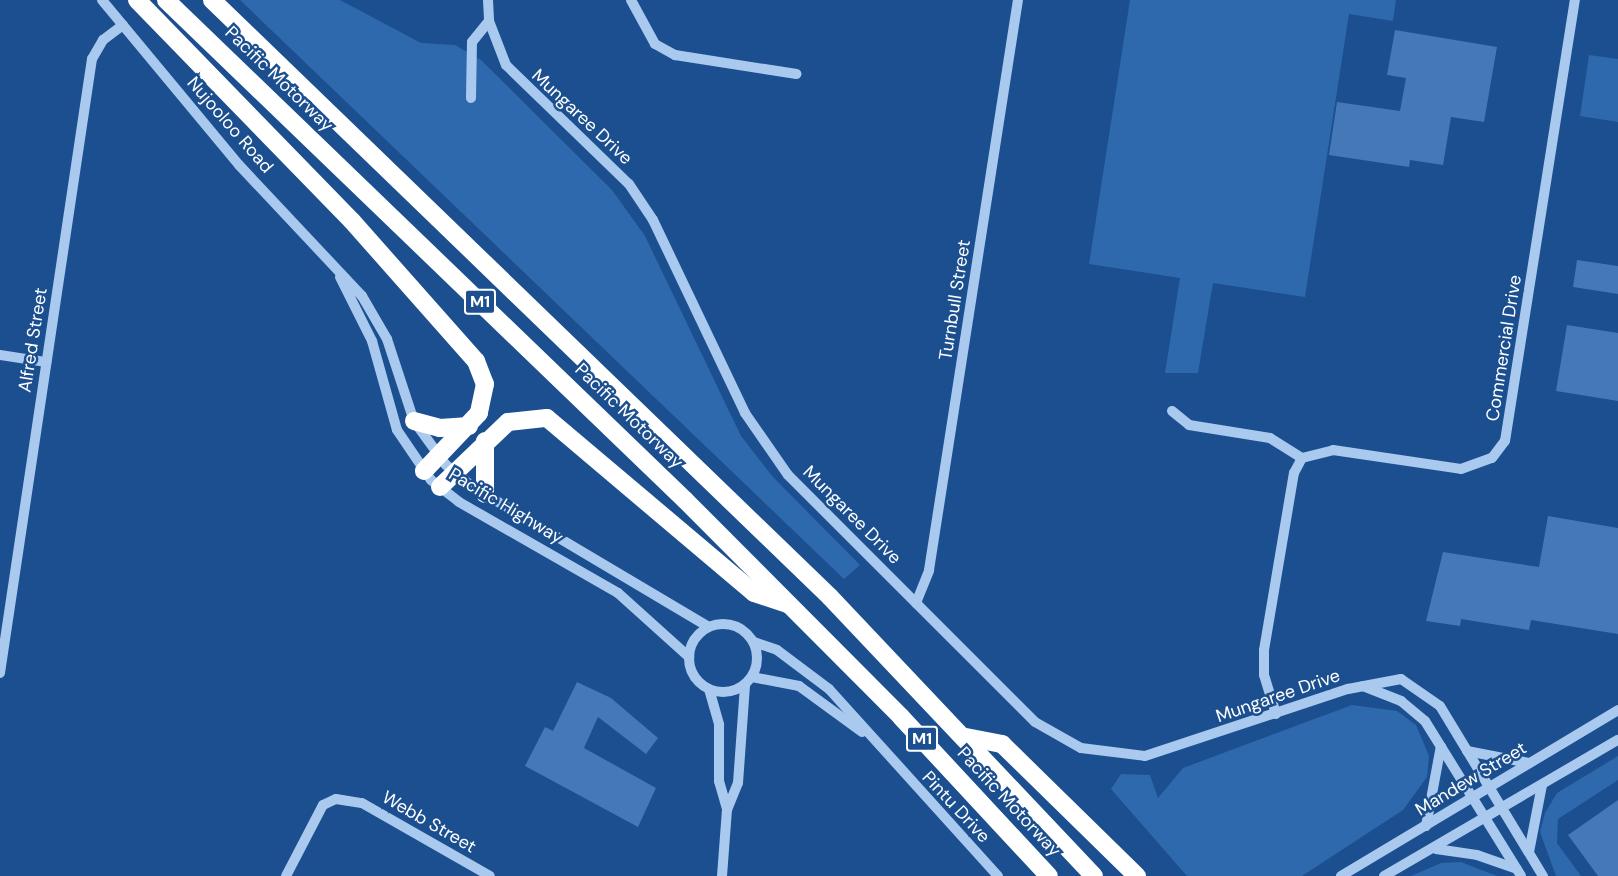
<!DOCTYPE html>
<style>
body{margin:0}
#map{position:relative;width:1618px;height:876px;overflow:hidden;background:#1b4f8f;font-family:"DM Sans",sans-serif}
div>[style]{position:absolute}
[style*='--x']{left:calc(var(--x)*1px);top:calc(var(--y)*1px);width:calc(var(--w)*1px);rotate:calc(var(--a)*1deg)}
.green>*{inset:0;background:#2e69ad}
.building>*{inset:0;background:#4478b7}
.minor>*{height:10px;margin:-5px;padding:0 5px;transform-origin:5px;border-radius:5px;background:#a9c9ee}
.minor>.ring{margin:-5px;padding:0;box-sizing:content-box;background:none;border:10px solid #a9c9ee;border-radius:50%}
.highway>*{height:18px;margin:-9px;padding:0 9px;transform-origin:9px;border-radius:9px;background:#fff}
span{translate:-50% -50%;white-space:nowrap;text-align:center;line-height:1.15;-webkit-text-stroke:5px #1b4f8f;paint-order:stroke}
.shield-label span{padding:2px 4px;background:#1b4f8f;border:2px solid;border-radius:4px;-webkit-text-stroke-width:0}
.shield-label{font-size:16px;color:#fff;font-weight:700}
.street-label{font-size:18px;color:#fff}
</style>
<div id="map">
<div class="green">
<div style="clip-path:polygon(240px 0,340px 0,421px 43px,455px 45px,481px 60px,612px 190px,645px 236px,741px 436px,773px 477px,860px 565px,844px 579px)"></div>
<div style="clip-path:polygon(1130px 0,1396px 0,1393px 21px,1349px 14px,1305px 297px,1213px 283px,1198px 373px,1165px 373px,1180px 278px,1089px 264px)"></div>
<div style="clip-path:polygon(1589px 55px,1618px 59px,1618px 122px,1580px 116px)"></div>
<div style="clip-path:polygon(1352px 705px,1397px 711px,1416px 725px,1429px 756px,1427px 777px,1403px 810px,1302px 876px,1187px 876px,1111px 789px,1121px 774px,1150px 775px,1158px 798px,1183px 768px)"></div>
<div style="clip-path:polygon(1618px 756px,1618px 780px,1558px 819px,1557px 843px,1581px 876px,1556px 876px,1540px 832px,1545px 813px,1557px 793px)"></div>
<div style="clip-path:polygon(1461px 862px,1497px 876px,1411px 876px,1441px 863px)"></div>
</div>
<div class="building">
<div style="clip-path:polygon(1395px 30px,1497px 47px,1484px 122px,1451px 117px,1443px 165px,1410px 160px,1409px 167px,1329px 155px,1337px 102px,1400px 111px,1406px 78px,1387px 75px)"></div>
<div style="clip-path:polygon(1577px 260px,1618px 266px,1618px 294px,1573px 287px)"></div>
<div style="clip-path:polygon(1567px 325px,1618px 333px,1618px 401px,1556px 391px)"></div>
<div style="clip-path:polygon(1548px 516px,1618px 528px,1618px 634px,1531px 620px,1529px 630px,1461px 619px,1460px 626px,1426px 621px,1443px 552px,1539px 567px)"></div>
<div style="clip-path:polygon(577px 682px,611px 698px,658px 738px,646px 754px,598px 717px,584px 748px,656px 788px,638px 827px,525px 766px,545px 727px,553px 731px)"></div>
<div style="clip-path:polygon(1618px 800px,1618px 876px,1598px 876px,1568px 835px)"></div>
</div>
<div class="minor">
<div style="--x:102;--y:0;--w:214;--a:50.3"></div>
<div style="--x:239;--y:165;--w:180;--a:46.8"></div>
<div style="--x:362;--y:296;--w:50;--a:59.8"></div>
<div style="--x:387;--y:339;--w:86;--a:71.8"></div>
<div style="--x:414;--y:421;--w:54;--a:54"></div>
<div style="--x:446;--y:465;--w:35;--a:39"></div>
<div style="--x:473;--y:487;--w:274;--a:30.7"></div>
<div style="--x:488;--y:0;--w:21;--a:87"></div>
<div style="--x:489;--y:21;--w:47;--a:68.9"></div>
<div style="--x:506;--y:65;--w:171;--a:44.1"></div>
<div style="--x:629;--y:184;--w:43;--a:56.3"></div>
<div style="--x:653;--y:220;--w:214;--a:64.5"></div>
<div style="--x:745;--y:413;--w:75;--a:55.3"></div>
<div style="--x:788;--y:475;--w:349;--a:45"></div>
<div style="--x:1035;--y:722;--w:53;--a:29.5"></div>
<div style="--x:1081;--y:748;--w:64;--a:7.1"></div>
<div style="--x:1145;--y:756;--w:214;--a:-18.3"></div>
<div style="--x:1348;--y:689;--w:54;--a:-10.7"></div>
<div style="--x:1401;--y:679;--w:47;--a:34.7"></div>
<div style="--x:1440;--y:706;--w:199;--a:58.8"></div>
<div style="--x:631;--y:0;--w:50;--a:61.4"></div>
<div style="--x:655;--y:44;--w:23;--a:29"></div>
<div style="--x:675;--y:55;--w:123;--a:8.9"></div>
<div style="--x:471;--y:98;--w:56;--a:-89"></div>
<div style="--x:472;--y:42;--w:27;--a:-51"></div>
<div style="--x:340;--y:277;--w:72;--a:63.4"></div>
<div style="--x:372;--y:341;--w:92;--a:74.3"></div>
<div style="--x:397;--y:430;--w:60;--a:55.8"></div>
<div style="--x:431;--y:480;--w:36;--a:38"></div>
<div style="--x:459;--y:502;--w:183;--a:29.8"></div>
<div style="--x:618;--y:593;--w:96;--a:42"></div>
<div style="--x:0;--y:355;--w:47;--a:8.7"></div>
<div style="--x:1172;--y:411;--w:22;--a:39"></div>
<div style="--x:1189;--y:425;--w:82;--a:9.1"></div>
<div style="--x:1270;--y:438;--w:38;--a:32"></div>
<div style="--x:916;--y:603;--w:35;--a:-68"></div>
<div style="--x:929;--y:570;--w:577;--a:-81.13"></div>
<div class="ring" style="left:689px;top:624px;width:58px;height:58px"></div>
<div style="--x:754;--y:642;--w:24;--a:19"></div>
<div style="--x:777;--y:650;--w:65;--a:36.9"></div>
<div style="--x:829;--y:689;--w:252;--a:47.9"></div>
<div style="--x:0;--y:673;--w:621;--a:-81.48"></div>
<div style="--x:92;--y:59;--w:22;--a:-60"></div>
<div style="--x:103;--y:40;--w:25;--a:-37"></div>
<div style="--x:752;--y:677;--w:48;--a:10.8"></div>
<div style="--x:799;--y:686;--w:78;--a:36.1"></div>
<div style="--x:1363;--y:686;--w:41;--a:21.5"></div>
<div style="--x:1401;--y:701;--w:31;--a:40"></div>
<div style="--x:1425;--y:721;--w:182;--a:58.2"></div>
<div style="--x:709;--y:689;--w:37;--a:74"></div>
<div style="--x:719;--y:725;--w:56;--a:90"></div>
<div style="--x:719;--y:781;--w:29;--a:74"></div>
<div style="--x:1276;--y:714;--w:41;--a:-107.1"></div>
<div style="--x:1264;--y:675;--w:25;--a:-90"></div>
<div style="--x:1264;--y:650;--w:180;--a:-80.4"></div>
<div style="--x:1294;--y:473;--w:17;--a:-62"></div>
<div style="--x:1302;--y:458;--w:32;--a:-14"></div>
<div style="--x:1333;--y:450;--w:129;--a:8.4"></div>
<div style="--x:1461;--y:469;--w:33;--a:-20"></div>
<div style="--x:1492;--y:458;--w:21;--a:-53"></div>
<div style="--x:1505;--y:441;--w:447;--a:-81"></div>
<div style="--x:1467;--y:751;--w:63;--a:11"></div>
<div style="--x:1426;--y:826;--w:81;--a:-79.4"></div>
<div style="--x:1436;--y:849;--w:41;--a:8.3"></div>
<div style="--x:1477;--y:855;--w:42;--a:19.3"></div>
<div style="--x:1529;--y:852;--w:68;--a:-79"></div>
<div style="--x:286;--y:876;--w:80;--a:-62.5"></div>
<div style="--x:323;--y:805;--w:14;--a:-25"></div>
<div style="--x:336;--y:799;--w:26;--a:9"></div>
<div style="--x:362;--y:803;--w:147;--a:29.7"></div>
<div style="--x:722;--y:876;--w:66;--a:-85.7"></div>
<div style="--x:727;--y:810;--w:29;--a:-68"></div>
<div style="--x:738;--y:783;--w:98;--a:-85.9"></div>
<div style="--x:1341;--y:876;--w:323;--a:-30.9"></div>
<div style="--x:1384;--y:876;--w:271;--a:-30.2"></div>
</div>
<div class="highway">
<div style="--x:137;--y:0;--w:308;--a:45.8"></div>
<div style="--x:352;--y:221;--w:187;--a:48.5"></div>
<div style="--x:476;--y:361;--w:25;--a:69"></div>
<div style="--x:485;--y:384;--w:30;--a:102"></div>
<div style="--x:479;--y:413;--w:80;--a:133.5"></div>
<div style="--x:166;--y:0;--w:721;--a:43.93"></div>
<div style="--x:685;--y:500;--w:306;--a:45.1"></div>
<div style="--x:901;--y:717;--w:217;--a:47.1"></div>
<div style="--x:212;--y:0;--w:859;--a:44.01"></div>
<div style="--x:830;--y:597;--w:384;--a:46.6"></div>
<div style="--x:414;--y:421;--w:27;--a:15"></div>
<div style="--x:440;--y:428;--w:29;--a:-4"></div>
<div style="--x:440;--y:487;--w:94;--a:-43.7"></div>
<div style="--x:508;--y:422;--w:39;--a:-6"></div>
<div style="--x:547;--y:418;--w:271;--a:40.2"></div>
<div style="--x:754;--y:593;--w:35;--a:18"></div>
<div style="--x:485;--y:494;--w:53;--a:-90"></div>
<div style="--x:966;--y:737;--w:37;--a:11"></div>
<div style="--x:1002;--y:744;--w:189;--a:44.4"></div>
</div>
<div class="shield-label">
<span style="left:480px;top:302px">M1</span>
<span style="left:922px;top:739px">M1</span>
</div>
<div class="street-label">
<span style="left:279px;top:79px;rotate:44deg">Pacific Motorway</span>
<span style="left:582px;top:117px;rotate:43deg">Mungaree Drive</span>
<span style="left:230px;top:125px;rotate:49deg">Nujooloo Road</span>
<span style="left:955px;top:300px;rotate:-81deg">Turnbull Street</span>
<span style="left:33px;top:340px;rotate:-81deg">Alfred Street</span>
<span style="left:1504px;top:348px;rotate:-81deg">Commercial Drive</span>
<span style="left:629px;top:416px;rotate:44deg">Pacific Motorway</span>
<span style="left:506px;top:506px;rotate:31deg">Pacific Highway</span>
<span style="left:852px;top:515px;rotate:45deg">Mungaree Drive</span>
<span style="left:1278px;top:696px;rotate:-19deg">Mungaree Drive</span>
<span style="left:1471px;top:779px;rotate:-31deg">Mandew Street</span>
<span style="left:1009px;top:802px;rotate:47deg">Pacific Motorway</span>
<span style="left:956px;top:807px;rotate:47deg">Pintu Drive</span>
<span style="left:429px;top:822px;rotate:30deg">Webb Street</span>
</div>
</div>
